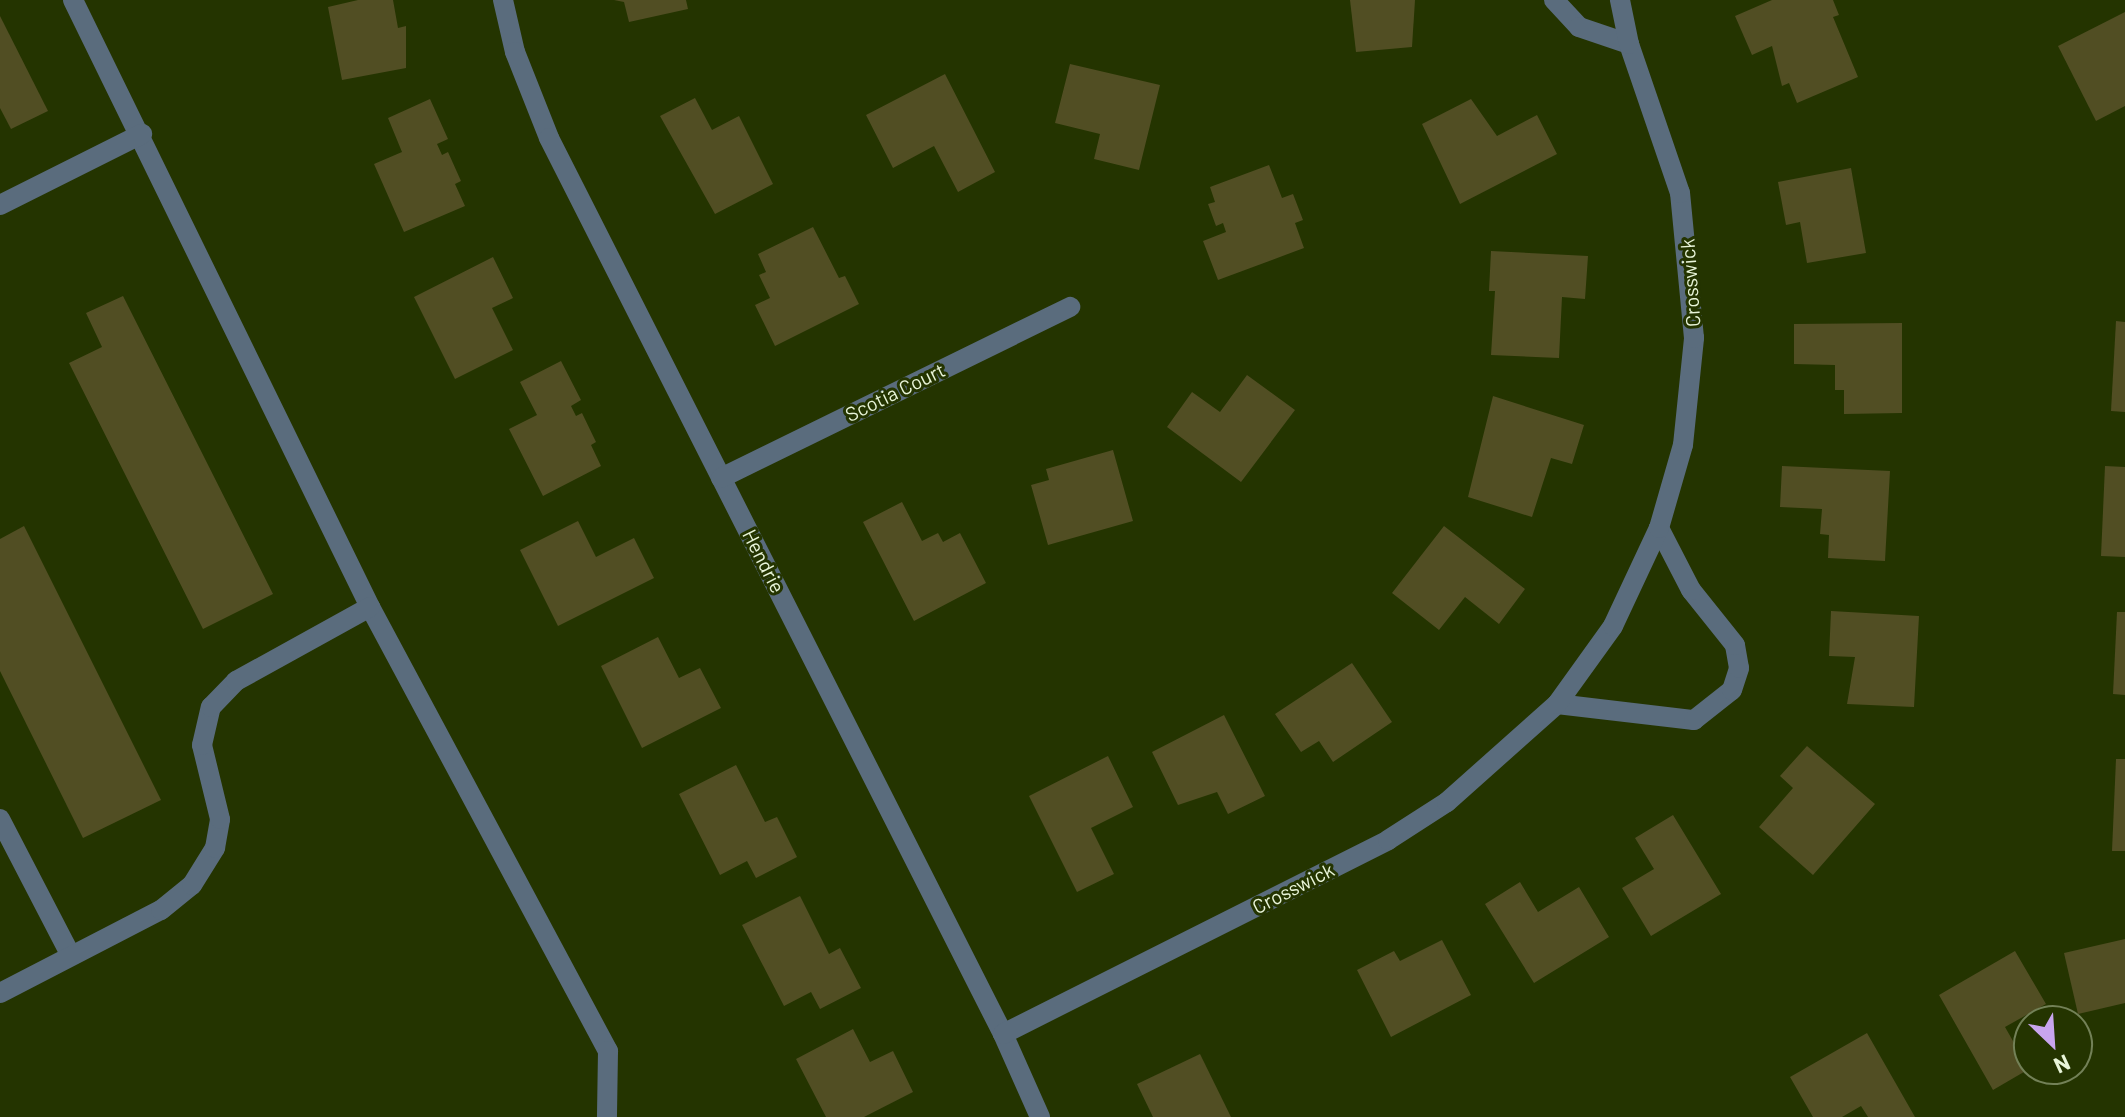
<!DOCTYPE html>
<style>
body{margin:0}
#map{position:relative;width:2125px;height:1117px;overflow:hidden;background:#243400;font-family:Barlow,sans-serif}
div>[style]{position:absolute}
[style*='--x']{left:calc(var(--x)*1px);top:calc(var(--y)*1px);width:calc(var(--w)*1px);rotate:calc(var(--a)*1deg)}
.building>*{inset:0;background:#514e23}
.minor>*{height:20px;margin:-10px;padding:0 10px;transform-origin:10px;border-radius:10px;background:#5a6c7d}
span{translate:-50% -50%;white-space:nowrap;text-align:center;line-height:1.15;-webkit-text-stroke:6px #243400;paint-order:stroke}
.street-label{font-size:20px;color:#e9f5d9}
.north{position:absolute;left:2013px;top:1005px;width:80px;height:80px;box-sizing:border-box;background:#243400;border:2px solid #738157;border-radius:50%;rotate:155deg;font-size:22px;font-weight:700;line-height:32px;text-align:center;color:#e9f5d9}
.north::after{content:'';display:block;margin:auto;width:28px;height:36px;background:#c8a5ee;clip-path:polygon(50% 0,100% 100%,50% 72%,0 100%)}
</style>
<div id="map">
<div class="building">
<div style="clip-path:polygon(358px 0,393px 0,398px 28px,406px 26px,406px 68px,342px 80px,328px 7px)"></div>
<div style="clip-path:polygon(614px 0,686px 0,688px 9px,629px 22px,624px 2px)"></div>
<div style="clip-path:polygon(1350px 0,1415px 0,1412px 47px,1356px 52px)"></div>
<div style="clip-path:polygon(1772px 0,1833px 0,1839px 15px,1833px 17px,1858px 77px,1797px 103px,1789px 83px,1782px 86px,1772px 46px,1752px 55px,1735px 16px)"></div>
<div style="clip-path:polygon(2125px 12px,2125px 106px,2096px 121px,2058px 46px)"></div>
<div style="clip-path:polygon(0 16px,48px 111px,11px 129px,0 108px)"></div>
<div style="clip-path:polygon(1070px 64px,1160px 85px,1139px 170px,1094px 159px,1100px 134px,1055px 123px)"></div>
<div style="clip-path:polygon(945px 74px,995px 172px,958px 192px,934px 146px,893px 168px,866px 115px)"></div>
<div style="clip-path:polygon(695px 98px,712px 130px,739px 116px,773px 184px,715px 214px,660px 116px)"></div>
<div style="clip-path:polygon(430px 99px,448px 139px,437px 144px,442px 155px,448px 152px,461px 181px,455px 184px,465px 206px,404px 232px,374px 164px,402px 152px,388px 118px)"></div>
<div style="clip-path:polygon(1471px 99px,1497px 136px,1537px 115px,1557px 154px,1460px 204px,1422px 124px)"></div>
<div style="clip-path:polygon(1269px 165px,1282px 198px,1293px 194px,1303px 220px,1295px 223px,1304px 248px,1218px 280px,1203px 241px,1226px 232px,1223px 223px,1216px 226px,1208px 204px,1215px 202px,1210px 187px)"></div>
<div style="clip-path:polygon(1851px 168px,1866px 253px,1807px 263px,1800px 222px,1786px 225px,1778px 182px)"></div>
<div style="clip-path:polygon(813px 227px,839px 278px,845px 276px,859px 304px,775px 346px,755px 305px,770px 298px,759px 275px,766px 272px,758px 254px)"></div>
<div style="clip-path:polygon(1491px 251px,1588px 256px,1585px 299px,1562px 297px,1559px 358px,1491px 355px,1495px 291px,1489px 291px)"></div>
<div style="clip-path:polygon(493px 257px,513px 298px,492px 308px,513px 350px,455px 379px,414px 297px)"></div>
<div style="clip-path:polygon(123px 296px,273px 594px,203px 629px,69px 363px,102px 347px,86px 313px)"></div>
<div style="clip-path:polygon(2116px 321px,2125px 322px,2125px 412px,2111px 411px)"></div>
<div style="clip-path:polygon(1902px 323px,1902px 413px,1844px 414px,1844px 390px,1835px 390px,1835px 365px,1794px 364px,1794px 324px)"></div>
<div style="clip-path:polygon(561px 361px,581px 400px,571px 406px,576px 416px,582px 413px,596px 442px,591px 445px,601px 466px,543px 496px,509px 429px,537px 415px,520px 382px)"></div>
<div style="clip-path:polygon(1247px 375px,1295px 410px,1241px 482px,1167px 427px,1192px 392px,1220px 412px)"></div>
<div style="clip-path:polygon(1493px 396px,1584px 425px,1572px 464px,1551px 458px,1532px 517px,1468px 497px)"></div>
<div style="clip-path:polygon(1113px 450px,1133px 521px,1048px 545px,1031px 485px,1049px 480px,1046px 469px)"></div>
<div style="clip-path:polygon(1782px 466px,1890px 471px,1885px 561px,1828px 558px,1829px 535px,1820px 534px,1822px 509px,1780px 507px)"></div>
<div style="clip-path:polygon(2105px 466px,2125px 467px,2125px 557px,2101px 556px)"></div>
<div style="clip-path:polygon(902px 502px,922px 541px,938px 533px,943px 542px,960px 533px,986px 583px,914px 621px,863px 522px)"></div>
<div style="clip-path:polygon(578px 521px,596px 557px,634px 538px,654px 578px,558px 626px,520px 550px)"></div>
<div style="clip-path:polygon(24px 526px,161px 800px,83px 838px,0 671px,0 539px)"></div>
<div style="clip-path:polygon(1444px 526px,1525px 589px,1499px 624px,1465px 597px,1439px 630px,1392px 593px)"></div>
<div style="clip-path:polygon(1831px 611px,1919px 616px,1914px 707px,1847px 704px,1855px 657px,1829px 656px)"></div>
<div style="clip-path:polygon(2117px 612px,2125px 612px,2125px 695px,2113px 694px)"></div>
<div style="clip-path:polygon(658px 637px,679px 678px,700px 668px,721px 708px,642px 748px,601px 666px)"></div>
<div style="clip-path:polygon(1352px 663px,1392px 722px,1333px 762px,1319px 741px,1301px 752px,1275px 714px)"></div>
<div style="clip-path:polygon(1224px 715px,1265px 796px,1228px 814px,1217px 792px,1178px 805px,1152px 752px)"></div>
<div style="clip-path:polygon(1807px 746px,1875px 804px,1813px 875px,1759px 827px,1793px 788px,1780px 776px)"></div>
<div style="clip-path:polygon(1108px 756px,1133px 807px,1091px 828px,1114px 874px,1077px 892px,1029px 796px)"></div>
<div style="clip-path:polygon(2116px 759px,2125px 759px,2125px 851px,2112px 851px)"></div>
<div style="clip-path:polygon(736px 765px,765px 822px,777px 817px,797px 857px,756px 878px,747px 861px,720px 875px,679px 794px)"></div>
<div style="clip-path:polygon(1673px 815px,1721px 894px,1651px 936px,1622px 888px,1654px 869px,1635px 838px)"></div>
<div style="clip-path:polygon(1520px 882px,1538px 912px,1579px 887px,1609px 937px,1534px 983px,1485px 904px)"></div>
<div style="clip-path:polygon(800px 896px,829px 954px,840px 948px,861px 988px,820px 1009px,811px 992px,784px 1006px,742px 925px)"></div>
<div style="clip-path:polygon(2125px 939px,2125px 1003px,2078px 1014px,2064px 953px)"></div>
<div style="clip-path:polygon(1442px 940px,1471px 995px,1391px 1037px,1357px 970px,1394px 951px,1400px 961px)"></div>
<div style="clip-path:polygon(2015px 951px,2046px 1004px,2005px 1027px,2029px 1069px,1993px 1090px,1939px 995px)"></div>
<div style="clip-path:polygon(853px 1029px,870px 1062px,893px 1051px,913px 1092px,864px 1117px,826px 1117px,796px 1059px)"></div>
<div style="clip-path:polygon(1867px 1033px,1915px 1117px,1868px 1117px,1861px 1106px,1842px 1117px,1813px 1117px,1790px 1077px)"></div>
<div style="clip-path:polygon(1200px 1054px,1231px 1117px,1153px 1117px,1137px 1084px)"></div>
</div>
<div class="minor">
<div style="--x:73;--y:0;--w:676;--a:63.93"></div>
<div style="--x:370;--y:607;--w:504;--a:61.81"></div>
<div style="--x:608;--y:1051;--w:66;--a:90.9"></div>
<div style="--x:503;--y:0;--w:53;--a:77"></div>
<div style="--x:515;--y:52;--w:92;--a:68.4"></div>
<div style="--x:549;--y:138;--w:1004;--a:63.13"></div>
<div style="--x:1003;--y:1034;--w:91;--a:66"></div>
<div style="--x:1554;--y:0;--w:37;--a:47"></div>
<div style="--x:1579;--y:27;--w:53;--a:18.8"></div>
<div style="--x:0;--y:205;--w:159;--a:-26.6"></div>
<div style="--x:721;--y:478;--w:389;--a:-26.1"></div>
<div style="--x:1557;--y:704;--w:138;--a:6.7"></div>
<div style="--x:1694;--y:720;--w:48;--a:-38.3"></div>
<div style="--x:1732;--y:690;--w:23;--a:-72"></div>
<div style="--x:1739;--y:668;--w:23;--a:-100"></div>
<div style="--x:1735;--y:645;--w:70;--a:-128.7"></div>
<div style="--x:1691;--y:590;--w:70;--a:-117.3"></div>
<div style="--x:0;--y:819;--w:154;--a:62.6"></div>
<div style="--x:0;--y:993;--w:181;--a:-27.3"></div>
<div style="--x:161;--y:910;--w:40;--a:-39"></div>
<div style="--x:192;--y:885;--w:44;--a:-58.1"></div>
<div style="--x:215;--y:848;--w:29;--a:-80"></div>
<div style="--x:220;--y:819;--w:76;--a:-103.7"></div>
<div style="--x:202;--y:745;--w:39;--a:-77"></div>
<div style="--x:211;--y:707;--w:36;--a:-46"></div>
<div style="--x:236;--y:681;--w:153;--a:-28.9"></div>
<div style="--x:1003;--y:1034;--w:431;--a:-26.7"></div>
<div style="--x:1388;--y:840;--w:70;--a:-32.8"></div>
<div style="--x:1447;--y:802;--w:147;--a:-41.7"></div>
<div style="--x:1557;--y:704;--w:96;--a:-54.3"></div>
<div style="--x:1613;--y:626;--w:108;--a:-64.9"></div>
<div style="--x:1659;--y:528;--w:86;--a:-73.9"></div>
<div style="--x:1683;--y:445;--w:108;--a:-84.1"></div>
<div style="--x:1694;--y:338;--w:146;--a:-95.5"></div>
<div style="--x:1680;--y:193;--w:157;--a:-108.9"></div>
<div style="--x:1629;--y:44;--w:45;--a:-101.6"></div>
</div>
<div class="street-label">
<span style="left:1690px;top:283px;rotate:-94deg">Crosswick</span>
<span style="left:895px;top:392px;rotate:-26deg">Scotia Court</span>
<span style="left:764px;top:561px;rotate:63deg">Hendrie</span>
<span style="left:1293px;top:888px;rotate:-27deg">Crosswick</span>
</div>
<div class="north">N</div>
</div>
